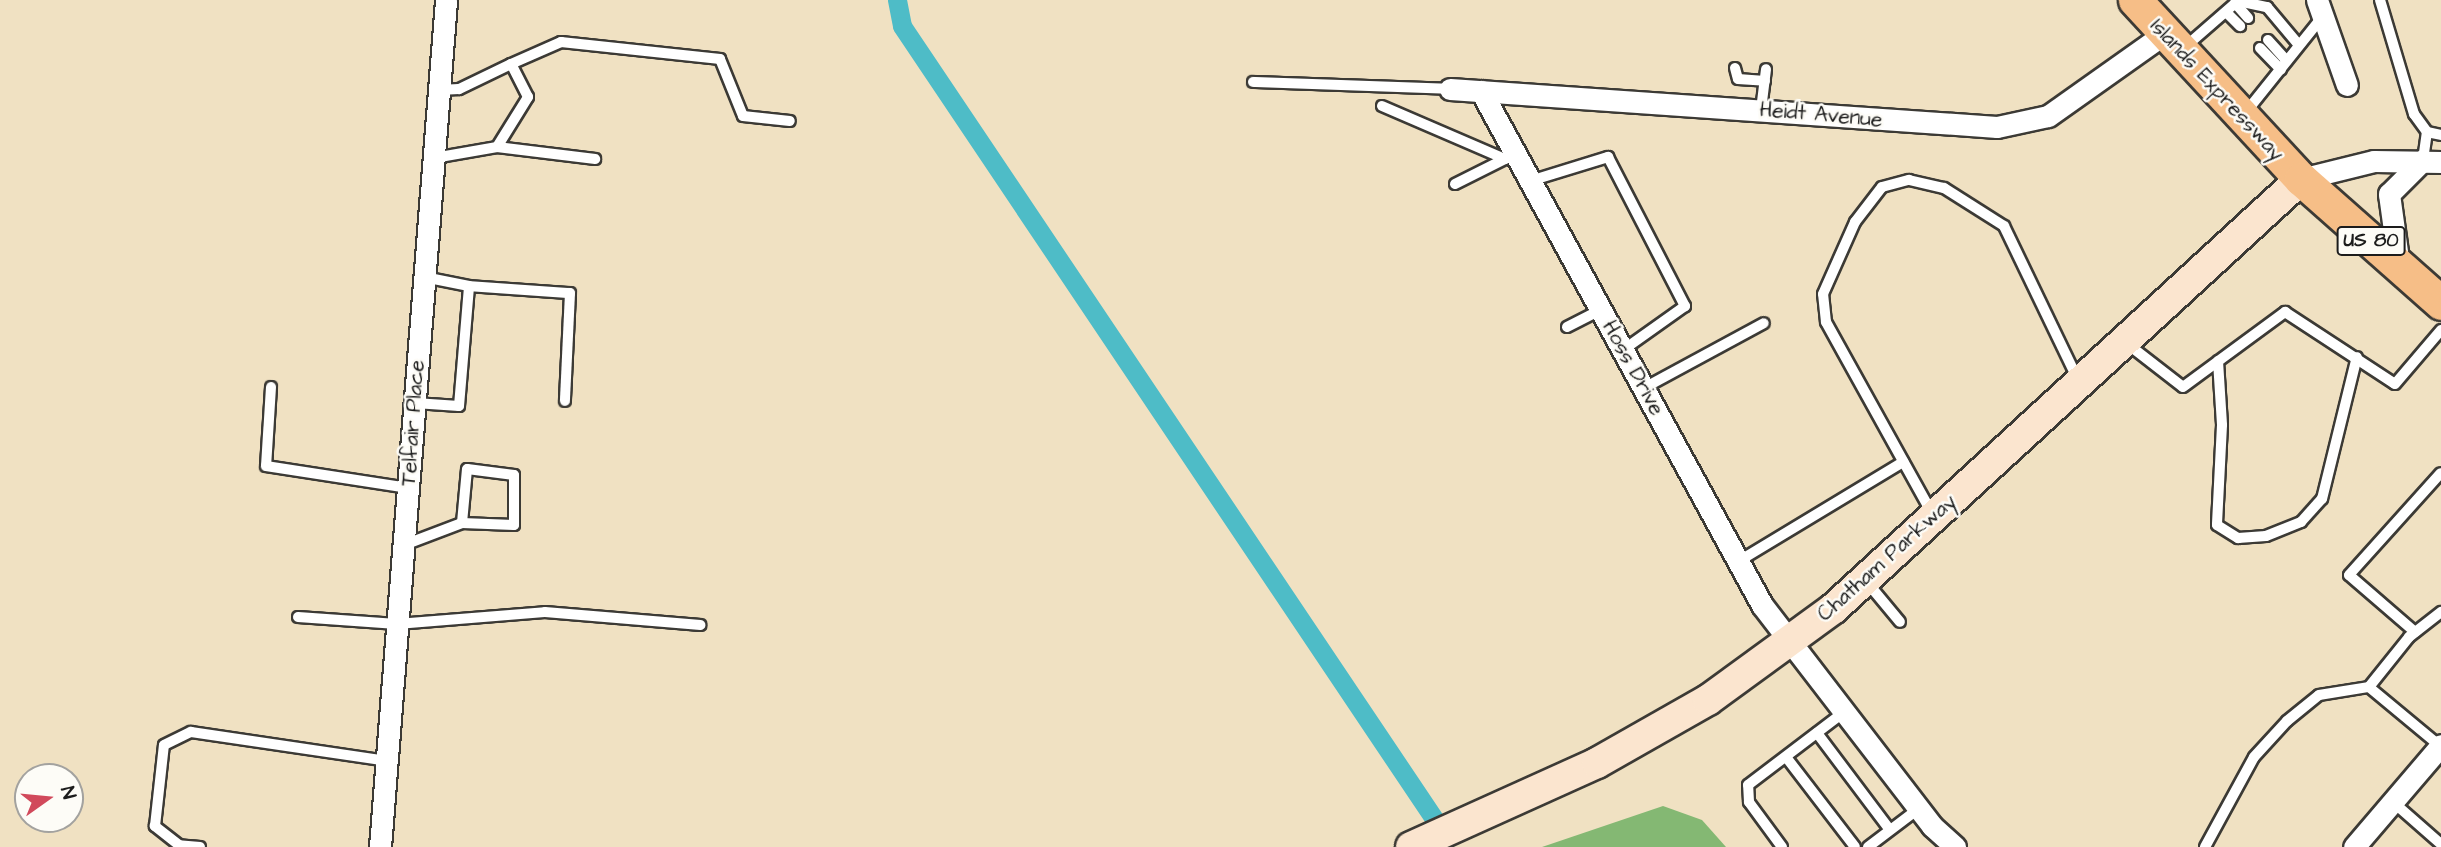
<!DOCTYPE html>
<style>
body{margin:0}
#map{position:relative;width:2441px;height:847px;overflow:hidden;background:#f0e1c2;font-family:"Architects Daughter",sans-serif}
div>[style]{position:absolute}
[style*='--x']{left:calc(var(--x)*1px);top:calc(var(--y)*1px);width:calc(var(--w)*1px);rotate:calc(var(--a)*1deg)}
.forest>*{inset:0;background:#84b873}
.canal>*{height:19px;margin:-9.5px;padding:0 9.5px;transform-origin:9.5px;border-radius:9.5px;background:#4ebcc7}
.roads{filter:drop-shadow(2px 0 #3c3a35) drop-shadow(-2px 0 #3c3a35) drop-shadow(0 2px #3c3a35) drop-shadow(0 -2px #3c3a35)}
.service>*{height:10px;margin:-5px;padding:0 5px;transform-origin:5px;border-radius:5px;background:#fff}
.minor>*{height:21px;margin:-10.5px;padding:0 10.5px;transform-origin:10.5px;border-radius:10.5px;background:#fff}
.secondary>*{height:30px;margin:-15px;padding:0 15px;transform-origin:15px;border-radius:15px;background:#fbe5cf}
.primary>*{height:33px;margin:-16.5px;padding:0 16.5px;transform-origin:16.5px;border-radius:16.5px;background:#f6be87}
span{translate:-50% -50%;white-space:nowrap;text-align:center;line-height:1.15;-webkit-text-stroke:5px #fdfcf7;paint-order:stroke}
.shield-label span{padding:2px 5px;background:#fdfcf7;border:2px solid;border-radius:5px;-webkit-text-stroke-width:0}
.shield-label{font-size:19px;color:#1c1c1c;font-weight:700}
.street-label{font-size:21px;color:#1c1c1c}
.north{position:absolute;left:14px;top:763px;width:70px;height:70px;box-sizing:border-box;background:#fdfcf7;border:2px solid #a3a29f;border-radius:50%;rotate:75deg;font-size:19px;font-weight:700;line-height:28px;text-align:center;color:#1c1c1c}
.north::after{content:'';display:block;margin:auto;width:24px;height:32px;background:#d1495b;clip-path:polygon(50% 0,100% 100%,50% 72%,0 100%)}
</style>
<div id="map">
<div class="forest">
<div style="clip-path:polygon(1663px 806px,1702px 820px,1726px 847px,1542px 847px)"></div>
</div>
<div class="canal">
<div style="--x:897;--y:0;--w:26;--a:79"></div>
<div style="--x:902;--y:26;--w:956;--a:56.13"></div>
</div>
<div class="roads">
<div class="service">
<div style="--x:2380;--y:0;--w:119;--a:73.4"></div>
<div style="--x:2414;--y:114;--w:22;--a:54"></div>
<div style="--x:2427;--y:132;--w:14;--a:12"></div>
<div style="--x:2235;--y:3;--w:20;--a:49"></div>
<div style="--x:2226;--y:12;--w:20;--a:45"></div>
<div style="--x:2268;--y:40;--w:28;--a:48"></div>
<div style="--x:2185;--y:47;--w:70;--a:-41"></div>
<div style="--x:2238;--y:1;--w:30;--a:12"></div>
<div style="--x:2267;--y:7;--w:48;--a:50"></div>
<div style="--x:2260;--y:48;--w:30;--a:46"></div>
<div style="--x:511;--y:64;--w:55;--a:-23.7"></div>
<div style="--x:561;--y:42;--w:160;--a:6.1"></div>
<div style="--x:720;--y:59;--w:61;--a:68"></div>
<div style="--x:743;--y:116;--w:47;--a:6.1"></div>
<div style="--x:1735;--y:68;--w:11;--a:75"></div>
<div style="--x:1738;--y:79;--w:27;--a:4"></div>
<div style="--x:1253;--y:82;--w:197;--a:2"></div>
<div style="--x:1382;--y:106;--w:134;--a:23.3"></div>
<div style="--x:1761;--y:110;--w:41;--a:-83"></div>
<div style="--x:2246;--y:112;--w:123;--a:-51.3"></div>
<div style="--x:497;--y:147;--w:99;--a:7"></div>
<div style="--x:434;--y:158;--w:64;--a:-9.9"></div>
<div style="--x:497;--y:147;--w:59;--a:-58.2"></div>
<div style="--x:528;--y:97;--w:37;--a:-117"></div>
<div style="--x:511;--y:64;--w:58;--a:154.3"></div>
<div style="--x:459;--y:89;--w:20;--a:177"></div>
<div style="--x:2423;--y:160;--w:28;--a:-82"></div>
<div style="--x:1530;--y:181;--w:82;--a:-17.1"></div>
<div style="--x:1608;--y:157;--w:168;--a:62.7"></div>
<div style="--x:1685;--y:306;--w:76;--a:144.6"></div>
<div style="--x:1455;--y:184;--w:58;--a:-26.6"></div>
<div style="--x:469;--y:286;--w:101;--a:4"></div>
<div style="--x:570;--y:293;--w:108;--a:92.7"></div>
<div style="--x:1567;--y:327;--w:38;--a:-27"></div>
<div style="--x:2125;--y:342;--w:73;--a:37.8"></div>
<div style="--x:2183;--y:387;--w:127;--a:-36.3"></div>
<div style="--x:2285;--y:312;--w:131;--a:33.2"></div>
<div style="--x:2395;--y:384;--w:71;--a:-49.6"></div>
<div style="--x:2218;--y:361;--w:64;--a:86.4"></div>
<div style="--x:2222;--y:425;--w:100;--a:92.9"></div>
<div style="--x:2217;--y:525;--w:25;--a:32"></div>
<div style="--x:2238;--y:538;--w:28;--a:-4"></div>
<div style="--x:2266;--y:536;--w:38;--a:-22"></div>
<div style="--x:2301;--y:522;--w:31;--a:-48"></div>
<div style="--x:2322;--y:499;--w:146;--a:-76.2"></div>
<div style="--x:271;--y:387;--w:79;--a:93.6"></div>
<div style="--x:266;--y:466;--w:144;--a:8.8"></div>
<div style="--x:1644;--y:388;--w:136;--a:-28.4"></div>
<div style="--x:415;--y:403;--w:44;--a:3.9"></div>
<div style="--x:459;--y:406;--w:120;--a:-85.2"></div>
<div style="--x:469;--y:286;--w:46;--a:-168.7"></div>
<div style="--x:1933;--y:515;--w:221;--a:-119"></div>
<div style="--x:1826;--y:322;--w:28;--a:-96"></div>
<div style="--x:1823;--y:294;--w:79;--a:-66"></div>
<div style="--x:1855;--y:222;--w:44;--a:-52.4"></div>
<div style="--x:1882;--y:187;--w:28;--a:-15"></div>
<div style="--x:1909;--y:180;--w:36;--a:13"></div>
<div style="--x:1944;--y:188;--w:71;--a:32.3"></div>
<div style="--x:2004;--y:226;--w:171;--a:64.3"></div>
<div style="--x:404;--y:545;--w:62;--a:-20.8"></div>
<div style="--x:462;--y:523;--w:52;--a:2.2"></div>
<div style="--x:514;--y:525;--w:50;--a:-90"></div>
<div style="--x:514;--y:475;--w:47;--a:-172.7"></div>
<div style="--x:467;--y:469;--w:54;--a:95.3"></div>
<div style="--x:1739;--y:561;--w:192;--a:-31.1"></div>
<div style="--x:1866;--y:581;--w:53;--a:50.3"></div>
<div style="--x:298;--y:617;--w:99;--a:4"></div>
<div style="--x:397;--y:624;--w:148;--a:-4.6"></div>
<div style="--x:545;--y:612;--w:156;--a:4.8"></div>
<div style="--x:2415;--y:632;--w:87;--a:-139.2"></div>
<div style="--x:2349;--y:575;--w:137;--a:-48"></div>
<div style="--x:1817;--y:733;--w:121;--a:53"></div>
<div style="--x:2440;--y:746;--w:92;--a:-140.3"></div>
<div style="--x:2369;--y:687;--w:64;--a:-51.3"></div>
<div style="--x:2409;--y:637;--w:41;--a:-38"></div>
<div style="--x:1786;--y:757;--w:113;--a:52.5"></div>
<div style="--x:2393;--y:802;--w:64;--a:41.2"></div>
<div style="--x:200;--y:847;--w:21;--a:-175"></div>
<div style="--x:179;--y:845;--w:31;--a:-142"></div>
<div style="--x:155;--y:826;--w:81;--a:-83.7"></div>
<div style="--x:164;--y:745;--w:30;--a:-26"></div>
<div style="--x:191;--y:732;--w:198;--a:8.4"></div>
<div style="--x:1782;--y:847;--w:56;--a:-126.3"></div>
<div style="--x:1749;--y:802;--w:17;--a:-93"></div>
<div style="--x:1748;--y:785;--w:119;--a:-37.2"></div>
<div style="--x:1868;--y:847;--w:63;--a:-37.2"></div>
<div style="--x:2205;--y:847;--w:102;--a:-61.4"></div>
<div style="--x:2254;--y:757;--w:49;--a:-47.5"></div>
<div style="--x:2287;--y:721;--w:41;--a:-39.1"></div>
<div style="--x:2319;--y:695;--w:51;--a:-9.1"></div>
</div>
<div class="minor">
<div style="--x:2317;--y:0;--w:90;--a:70.6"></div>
<div style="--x:1450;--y:89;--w:548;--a:3.97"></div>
<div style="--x:1997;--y:127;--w:52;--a:-12.2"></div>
<div style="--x:2048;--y:116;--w:142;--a:-35.3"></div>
<div style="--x:1481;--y:91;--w:586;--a:61.33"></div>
<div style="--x:1762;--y:605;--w:279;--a:52.4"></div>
<div style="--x:1932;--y:826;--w:31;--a:42"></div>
<div style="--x:2301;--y:179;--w:75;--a:-13.9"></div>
<div style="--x:2374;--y:161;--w:67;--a:0.9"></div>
<div style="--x:2399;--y:266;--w:73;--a:-97.9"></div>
<div style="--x:2389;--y:194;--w:48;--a:-45"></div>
<div style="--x:380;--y:847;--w:850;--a:-85.54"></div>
<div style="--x:2354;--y:847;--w:134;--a:-49.5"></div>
</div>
<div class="secondary">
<div style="--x:1411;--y:847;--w:204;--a:-24.3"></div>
<div style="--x:1597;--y:763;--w:128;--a:-29.6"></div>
<div style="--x:1708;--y:700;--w:155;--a:-36.1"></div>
<div style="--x:1833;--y:609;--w:636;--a:-42.58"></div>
</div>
<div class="primary">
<div style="--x:2135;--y:0;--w:244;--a:47.2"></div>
<div style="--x:2301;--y:179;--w:187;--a:41.5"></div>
</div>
</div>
<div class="shield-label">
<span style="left:2371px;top:241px">US 80</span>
</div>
<div class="street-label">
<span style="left:2217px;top:90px;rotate:47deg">Islands Expressway</span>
<span style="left:1821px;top:115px;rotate:5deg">Heidt Avenue</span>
<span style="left:1633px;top:368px;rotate:61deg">Hoss Drive</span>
<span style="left:413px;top:423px;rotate:-86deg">Telfair Place</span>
<span style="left:1887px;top:558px;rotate:-42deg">Chatham Parkway</span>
</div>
<div class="north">N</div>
</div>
